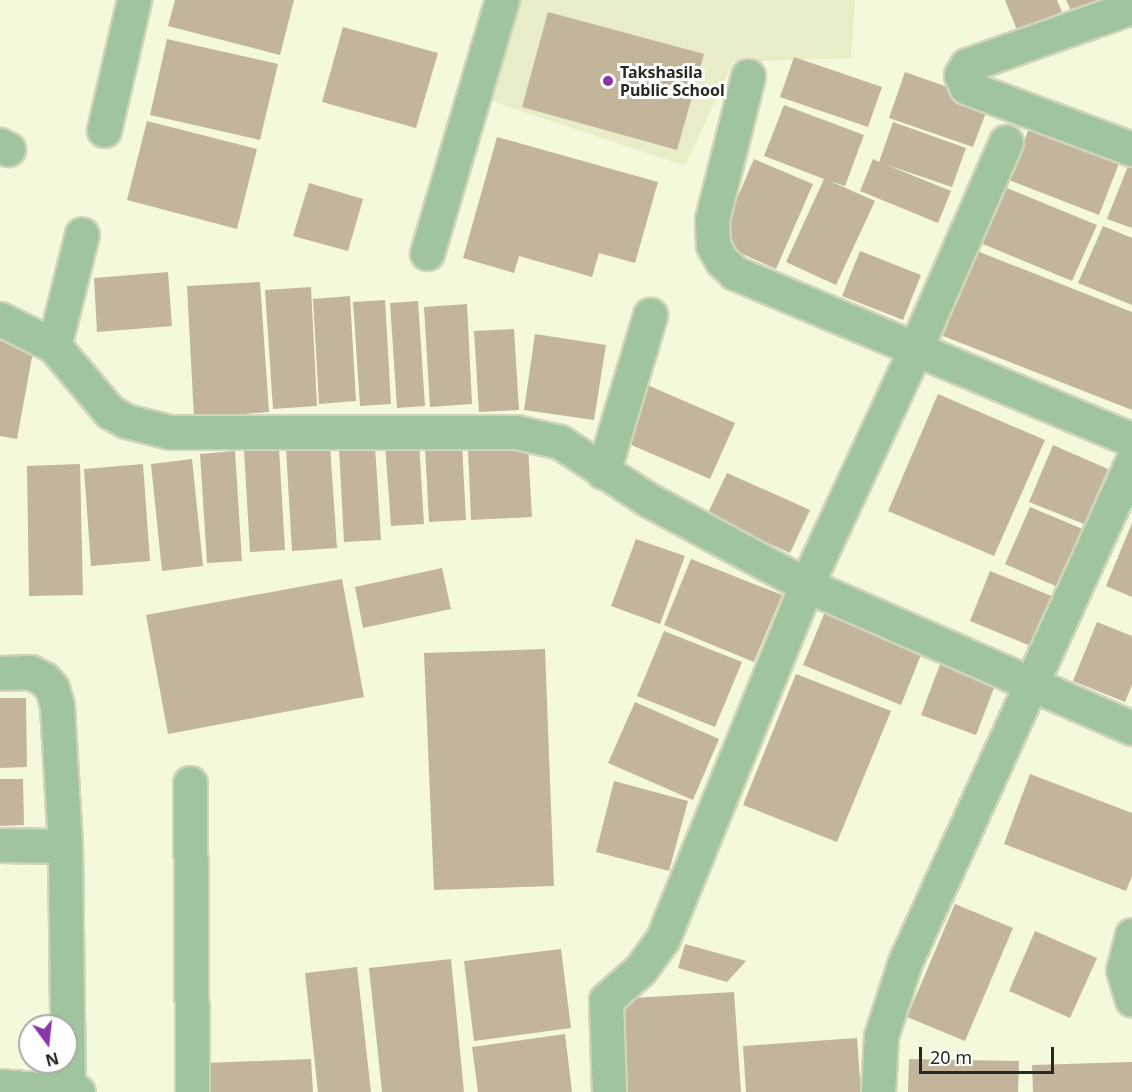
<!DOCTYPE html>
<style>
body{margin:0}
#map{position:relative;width:1132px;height:1092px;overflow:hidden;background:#f5f9dc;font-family:"Noto Sans",sans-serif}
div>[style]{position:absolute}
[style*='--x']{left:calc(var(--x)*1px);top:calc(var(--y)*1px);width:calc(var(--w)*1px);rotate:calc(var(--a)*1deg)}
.built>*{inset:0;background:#e8edc8}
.building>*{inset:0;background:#c3b49c}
.roads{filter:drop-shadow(2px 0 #d0d4ba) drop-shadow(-2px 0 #d0d4ba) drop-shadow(0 2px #d0d4ba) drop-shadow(0 -2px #d0d4ba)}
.street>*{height:33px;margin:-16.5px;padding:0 16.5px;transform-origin:16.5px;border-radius:16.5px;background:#9fc49e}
.dots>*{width:16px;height:16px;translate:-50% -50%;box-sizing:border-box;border:3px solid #fff;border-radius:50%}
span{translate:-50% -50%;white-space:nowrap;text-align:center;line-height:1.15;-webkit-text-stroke:6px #fff;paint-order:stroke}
.poi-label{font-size:16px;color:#282a1f;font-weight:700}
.left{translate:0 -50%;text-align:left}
.north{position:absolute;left:18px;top:1014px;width:60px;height:60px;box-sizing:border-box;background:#fff;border:2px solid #a9aaa5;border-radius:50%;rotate:165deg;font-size:16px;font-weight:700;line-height:24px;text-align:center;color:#282a1f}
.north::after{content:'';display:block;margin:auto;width:21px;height:27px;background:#8937a6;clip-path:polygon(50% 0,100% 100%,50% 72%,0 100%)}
.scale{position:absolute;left:919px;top:1047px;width:135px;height:27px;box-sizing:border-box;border:3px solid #282a1f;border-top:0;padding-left:8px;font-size:18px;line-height:21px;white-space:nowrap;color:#282a1f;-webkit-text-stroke:4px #fff;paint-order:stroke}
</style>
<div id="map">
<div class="built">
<div style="clip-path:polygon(519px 0,855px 0,851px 58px,733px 62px,685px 166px,486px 99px)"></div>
</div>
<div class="building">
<div style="clip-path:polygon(175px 0,294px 0,280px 55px,168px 26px)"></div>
<div style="clip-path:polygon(1005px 0,1057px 0,1062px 12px,1017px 30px)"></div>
<div style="clip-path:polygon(1066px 0,1114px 0,1074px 17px)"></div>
<div style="clip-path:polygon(548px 12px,704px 54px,677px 150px,522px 107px)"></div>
<div style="clip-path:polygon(343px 27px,438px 53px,416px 128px,322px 102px)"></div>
<div style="clip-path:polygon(167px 39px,278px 64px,260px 140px,150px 115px)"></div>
<div style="clip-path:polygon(794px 57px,882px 87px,868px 127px,780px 97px)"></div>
<div style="clip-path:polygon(905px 72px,990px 102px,973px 147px,889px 118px)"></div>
<div style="clip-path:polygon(784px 105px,864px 135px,845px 186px,830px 181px,875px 201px,836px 285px,786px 262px,824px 179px,764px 156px)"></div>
<div style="clip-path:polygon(1033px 118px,1123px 153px,1099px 215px,1009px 180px)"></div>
<div style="clip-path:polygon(147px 121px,257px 149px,237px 229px,127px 200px)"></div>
<div style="clip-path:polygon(893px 122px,966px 148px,952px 187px,887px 165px,951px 191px,938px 223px,860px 191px,873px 159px,879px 162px)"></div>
<div style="clip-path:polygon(497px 137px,658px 182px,635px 263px,599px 253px,592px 277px,519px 256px,514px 273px,463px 258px)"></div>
<div style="clip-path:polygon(754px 159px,813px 184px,776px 269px,718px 243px)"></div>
<div style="clip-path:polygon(1128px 166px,1132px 168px,1132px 228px,1107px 219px)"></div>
<div style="clip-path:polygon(309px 183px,363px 199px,348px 251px,293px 236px)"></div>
<div style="clip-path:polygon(1002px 186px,1097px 225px,1072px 281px,978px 242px)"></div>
<div style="clip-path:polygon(1103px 226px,1132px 238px,1132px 305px,1078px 283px)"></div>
<div style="clip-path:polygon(860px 251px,921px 275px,903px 320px,842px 296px)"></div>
<div style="clip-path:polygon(977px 251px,1132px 312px,1132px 410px,943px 336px)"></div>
<div style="clip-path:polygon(168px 272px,172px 326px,97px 332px,94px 278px)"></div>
<div style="clip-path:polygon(260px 282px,269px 412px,194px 418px,187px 286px)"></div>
<div style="clip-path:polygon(311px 287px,317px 406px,273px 409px,265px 290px)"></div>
<div style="clip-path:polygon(350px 296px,356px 401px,319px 404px,313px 299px)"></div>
<div style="clip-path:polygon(385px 300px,391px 404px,360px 406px,353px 302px)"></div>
<div style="clip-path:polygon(418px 301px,425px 406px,397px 408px,390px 303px)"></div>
<div style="clip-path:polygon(467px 304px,472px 404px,430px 407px,424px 307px)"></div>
<div style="clip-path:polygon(514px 329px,519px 410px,479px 412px,474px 331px)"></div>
<div style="clip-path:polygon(535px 334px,606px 345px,594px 420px,524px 410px)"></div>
<div style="clip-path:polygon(0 340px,34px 346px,17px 439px,0 436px)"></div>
<div style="clip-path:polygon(645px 384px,735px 423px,710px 479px,620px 440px)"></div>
<div style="clip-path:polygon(938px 394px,1045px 440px,994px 556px,888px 511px)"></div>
<div style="clip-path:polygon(419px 442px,424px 524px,391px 526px,385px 444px)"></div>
<div style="clip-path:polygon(462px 445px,466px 520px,429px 522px,425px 447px)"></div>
<div style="clip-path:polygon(1053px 445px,1108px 469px,1084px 524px,1029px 502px)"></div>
<div style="clip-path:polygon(330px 446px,337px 548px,292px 551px,286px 449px)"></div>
<div style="clip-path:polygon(375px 446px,381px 540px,344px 542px,339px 448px)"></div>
<div style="clip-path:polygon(528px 446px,532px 517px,471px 520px,468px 449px)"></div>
<div style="clip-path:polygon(279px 448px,285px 550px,250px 552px,244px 450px)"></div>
<div style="clip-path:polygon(235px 451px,242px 561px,207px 563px,200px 454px)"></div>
<div style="clip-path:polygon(192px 459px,203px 566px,162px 571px,151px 464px)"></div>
<div style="clip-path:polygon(80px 464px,83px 595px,29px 596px,27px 466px)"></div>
<div style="clip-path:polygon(143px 464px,150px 561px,91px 566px,84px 469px)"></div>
<div style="clip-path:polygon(727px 473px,810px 510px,790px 553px,707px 515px)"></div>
<div style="clip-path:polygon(1030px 507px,1085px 530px,1060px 588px,1005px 564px)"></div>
<div style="clip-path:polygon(1132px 523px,1132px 597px,1106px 586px)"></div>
<div style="clip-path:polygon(636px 539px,685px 556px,660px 624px,611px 606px)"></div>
<div style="clip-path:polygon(691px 559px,782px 595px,754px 662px,664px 625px)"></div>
<div style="clip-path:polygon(442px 568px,451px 609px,363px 628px,355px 587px)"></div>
<div style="clip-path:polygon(990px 571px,1059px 599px,1038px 649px,970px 621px)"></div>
<div style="clip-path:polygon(342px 579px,364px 697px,168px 734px,146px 615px)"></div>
<div style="clip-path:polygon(827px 607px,924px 647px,901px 705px,803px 665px)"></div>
<div style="clip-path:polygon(1097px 622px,1132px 636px,1132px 685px,1125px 702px,1073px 681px)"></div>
<div style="clip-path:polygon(664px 631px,742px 662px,715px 727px,637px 696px)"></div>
<div style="clip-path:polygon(545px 649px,554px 886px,434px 890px,424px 653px)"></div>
<div style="clip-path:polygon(942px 659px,997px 680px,976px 735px,921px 715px)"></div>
<div style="clip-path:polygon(796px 674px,891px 711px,837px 842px,743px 805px)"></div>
<div style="clip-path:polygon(0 698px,26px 698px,27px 767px,0 768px)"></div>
<div style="clip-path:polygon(635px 702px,719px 739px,693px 800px,608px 763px)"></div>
<div style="clip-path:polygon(1030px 774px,1132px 813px,1132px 876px,1126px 891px,1004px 844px)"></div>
<div style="clip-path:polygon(0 779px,23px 779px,24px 825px,0 826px)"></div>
<div style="clip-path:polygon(614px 781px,688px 801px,669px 871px,596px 852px)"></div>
<div style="clip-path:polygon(955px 904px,1013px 928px,965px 1041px,907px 1017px)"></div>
<div style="clip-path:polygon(1035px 931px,1097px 958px,1070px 1018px,1009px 991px)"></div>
<div style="clip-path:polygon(685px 944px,746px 961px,727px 982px,678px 968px)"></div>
<div style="clip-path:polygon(561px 949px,571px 1028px,474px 1041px,464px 961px)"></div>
<div style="clip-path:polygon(451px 959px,464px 1092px,382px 1092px,369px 968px)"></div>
<div style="clip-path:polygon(357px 967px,371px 1092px,318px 1092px,305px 973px)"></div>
<div style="clip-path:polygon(734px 992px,741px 1092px,622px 1092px,616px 999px)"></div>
<div style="clip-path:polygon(565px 1034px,572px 1092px,478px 1092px,472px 1047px)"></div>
<div style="clip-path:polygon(857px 1038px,861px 1092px,746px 1092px,743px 1046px)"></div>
<div style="clip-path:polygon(311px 1059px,313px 1092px,205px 1092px,204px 1063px)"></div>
<div style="clip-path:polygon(909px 1059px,1019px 1061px,1018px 1092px,908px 1092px)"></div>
<div style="clip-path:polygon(1132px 1062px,1132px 1092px,1033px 1092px,1032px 1065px)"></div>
</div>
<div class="roads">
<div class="street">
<div style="--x:1132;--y:7;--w:175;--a:160.6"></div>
<div style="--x:967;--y:65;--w:12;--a:121"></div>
<div style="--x:961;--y:75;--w:13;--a:67"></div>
<div style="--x:966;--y:87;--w:177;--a:20.5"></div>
<div style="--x:748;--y:76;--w:147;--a:104.1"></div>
<div style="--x:712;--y:219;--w:26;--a:88"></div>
<div style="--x:713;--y:245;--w:18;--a:61"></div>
<div style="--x:722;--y:261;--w:18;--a:43"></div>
<div style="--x:735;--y:273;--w:431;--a:22.8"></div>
<div style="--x:104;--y:130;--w:133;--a:-77"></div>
<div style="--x:0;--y:145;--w:9;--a:27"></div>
<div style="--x:427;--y:253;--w:264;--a:-73.5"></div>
<div style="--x:0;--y:319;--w:60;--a:26.6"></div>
<div style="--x:54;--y:346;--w:87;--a:49.7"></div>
<div style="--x:110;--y:412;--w:18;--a:29"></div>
<div style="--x:126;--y:421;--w:45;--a:14"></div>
<div style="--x:170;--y:432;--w:346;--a:0"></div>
<div style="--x:516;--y:432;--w:45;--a:12.8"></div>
<div style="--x:560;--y:442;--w:104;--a:33.2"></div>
<div style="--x:647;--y:499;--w:181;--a:28.4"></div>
<div style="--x:806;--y:585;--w:356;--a:23.7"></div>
<div style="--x:54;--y:346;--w:115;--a:-76"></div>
<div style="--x:603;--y:472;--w:164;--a:-73.3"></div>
<div style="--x:0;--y:673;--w:30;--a:-2"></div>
<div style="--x:30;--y:672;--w:16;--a:27"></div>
<div style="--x:44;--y:679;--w:12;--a:48"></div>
<div style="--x:52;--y:688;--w:19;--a:74"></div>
<div style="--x:57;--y:706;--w:140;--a:86.7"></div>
<div style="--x:65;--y:846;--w:245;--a:89.3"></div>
<div style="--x:190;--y:783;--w:309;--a:89.6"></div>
<div style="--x:0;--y:845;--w:65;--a:0.9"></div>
<div style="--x:1132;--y:935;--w:36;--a:104"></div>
<div style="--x:1123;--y:970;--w:31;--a:73"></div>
<div style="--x:0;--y:1086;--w:78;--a:4.4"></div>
<div style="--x:609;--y:1092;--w:92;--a:-91.9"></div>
<div style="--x:606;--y:1000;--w:45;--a:-41.4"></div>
<div style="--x:640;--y:970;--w:39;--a:-54"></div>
<div style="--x:663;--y:938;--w:381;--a:-67.9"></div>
<div style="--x:806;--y:585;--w:259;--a:-65.1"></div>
<div style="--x:915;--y:350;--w:227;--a:-66.4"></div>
<div style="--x:878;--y:1092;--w:56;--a:-86.9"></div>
<div style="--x:881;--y:1036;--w:78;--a:-72"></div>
<div style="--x:905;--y:962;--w:549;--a:-65.58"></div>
</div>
</div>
<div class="dots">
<div style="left:608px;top:81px;background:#8937a6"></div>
</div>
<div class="poi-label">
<span class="left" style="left:620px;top:81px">Takshasila<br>Public School</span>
</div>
<div class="north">N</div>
<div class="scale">20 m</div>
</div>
